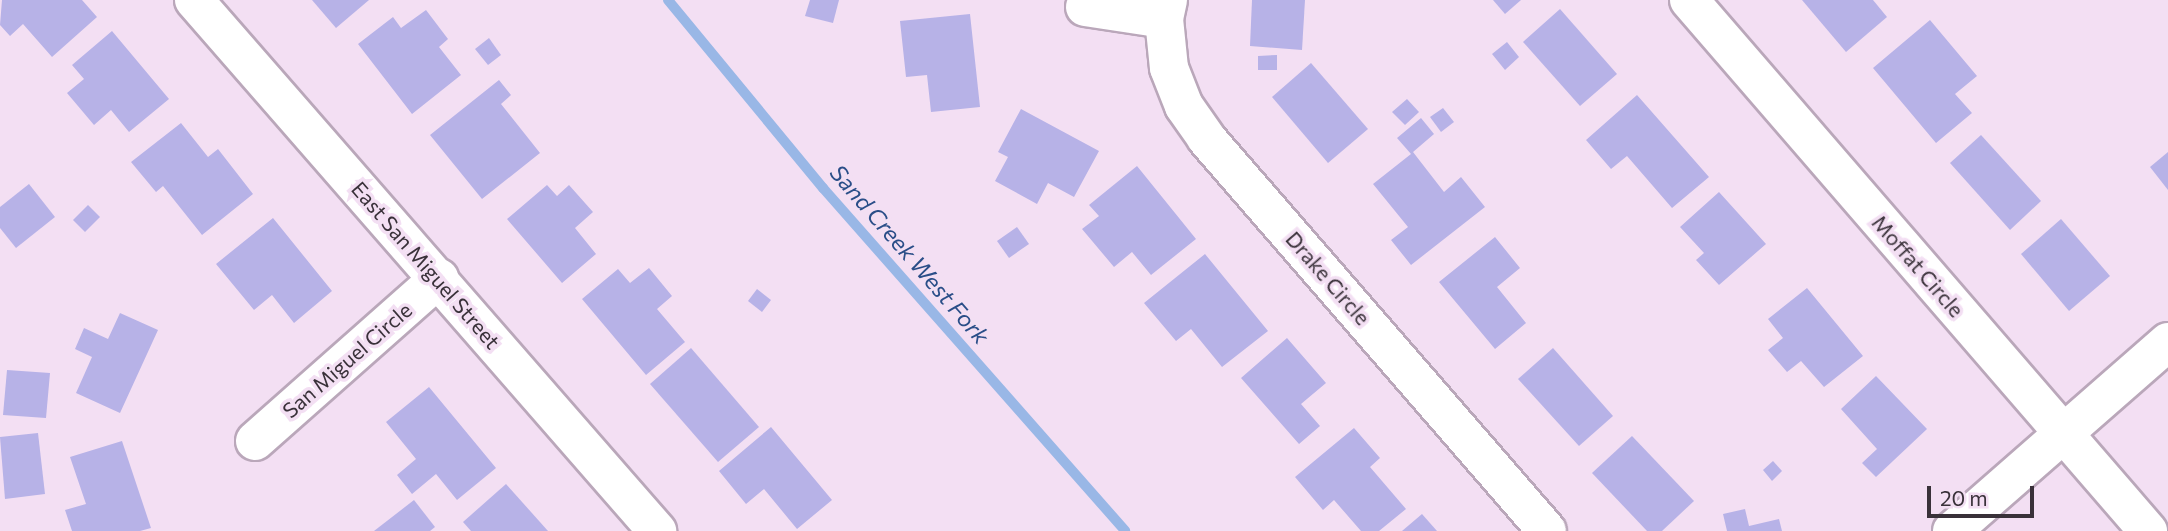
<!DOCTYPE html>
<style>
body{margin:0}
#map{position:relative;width:2168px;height:531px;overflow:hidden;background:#f3dff3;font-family:Commissioner,sans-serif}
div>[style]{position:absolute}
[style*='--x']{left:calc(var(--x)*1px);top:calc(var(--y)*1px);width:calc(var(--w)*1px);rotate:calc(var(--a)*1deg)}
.stream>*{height:10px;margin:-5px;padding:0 5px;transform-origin:5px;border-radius:5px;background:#99b7e6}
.building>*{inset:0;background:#b7b2e7}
.roads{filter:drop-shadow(2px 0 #baa7ba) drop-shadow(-2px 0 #baa7ba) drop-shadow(0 2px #baa7ba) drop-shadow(0 -2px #baa7ba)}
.minor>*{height:38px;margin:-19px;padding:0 19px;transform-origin:19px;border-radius:19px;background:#fff}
span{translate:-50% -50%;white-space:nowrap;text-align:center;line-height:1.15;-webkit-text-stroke:7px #f3dff3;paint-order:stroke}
.street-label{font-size:21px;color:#393139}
.water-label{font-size:23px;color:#2a4e88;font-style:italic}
.scale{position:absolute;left:1927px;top:486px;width:107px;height:32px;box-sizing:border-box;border:4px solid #393139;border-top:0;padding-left:9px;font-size:21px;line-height:24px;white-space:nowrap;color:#393139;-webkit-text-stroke:5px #f3dff3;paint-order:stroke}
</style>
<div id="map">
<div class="stream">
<div style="--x:668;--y:0;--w:244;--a:50.5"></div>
<div style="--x:823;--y:188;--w:457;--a:48.6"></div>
</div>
<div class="building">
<div style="clip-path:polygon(2px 0,82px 0,97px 17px,52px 57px,23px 24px,10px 36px,0 25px)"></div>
<div style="clip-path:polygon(312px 0,369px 0,336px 28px)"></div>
<div style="clip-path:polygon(810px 0,839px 0,833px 23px,805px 16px)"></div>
<div style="clip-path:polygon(1252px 0,1305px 0,1302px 50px,1250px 46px)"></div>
<div style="clip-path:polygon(1493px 0,1521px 0,1505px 14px)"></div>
<div style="clip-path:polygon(1802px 0,1873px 0,1887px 17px,1846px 52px)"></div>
<div style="clip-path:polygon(1560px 9px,1617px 74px,1580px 106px,1523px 42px)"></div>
<div style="clip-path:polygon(426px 10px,448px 39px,439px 47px,461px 75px,412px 114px,358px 44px,393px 17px,401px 28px)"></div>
<div style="clip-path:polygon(970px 14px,980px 107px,931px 112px,927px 75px,906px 77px,900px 21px)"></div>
<div style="clip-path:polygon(1930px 20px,1977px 76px,1955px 94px,1972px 113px,1936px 143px,1873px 68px)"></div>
<div style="clip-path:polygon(112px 31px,169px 99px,129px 132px,111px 110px,94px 125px,67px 93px,84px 79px,72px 65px)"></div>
<div style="clip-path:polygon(489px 38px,501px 55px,488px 65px,475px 49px)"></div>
<div style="clip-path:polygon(1507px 42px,1519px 57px,1505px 70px,1492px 54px)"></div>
<div style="clip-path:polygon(1277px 55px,1277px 70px,1258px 70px,1258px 56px)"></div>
<div style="clip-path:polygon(1311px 63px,1368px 129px,1328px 163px,1272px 97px)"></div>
<div style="clip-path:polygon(499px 80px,511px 95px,501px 104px,540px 153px,482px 199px,430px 135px)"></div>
<div style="clip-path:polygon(1637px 95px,1709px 177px,1672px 208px,1627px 156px,1611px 169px,1586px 140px)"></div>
<div style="clip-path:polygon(1407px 99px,1419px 112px,1405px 125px,1392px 112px)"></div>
<div style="clip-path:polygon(1443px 108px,1454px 122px,1441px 132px,1430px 117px)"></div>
<div style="clip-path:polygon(1021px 109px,1099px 151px,1074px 197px,1048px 183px,1037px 204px,995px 181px,1008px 157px,998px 152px)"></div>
<div style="clip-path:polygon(1421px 118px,1434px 134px,1413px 152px,1444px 192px,1461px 177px,1485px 207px,1411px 265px,1391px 240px,1408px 227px,1373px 184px,1411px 154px,1397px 138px)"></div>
<div style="clip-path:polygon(181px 123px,208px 157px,218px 149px,253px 194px,202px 235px,163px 186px,156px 192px,131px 162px)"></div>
<div style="clip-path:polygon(1981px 135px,2041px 201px,2010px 230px,1950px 163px)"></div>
<div style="clip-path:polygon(2168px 152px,2168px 190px,2150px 167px)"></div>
<div style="clip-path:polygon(1137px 166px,1196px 239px,1151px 275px,1132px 252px,1114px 267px,1082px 229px,1099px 216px,1089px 205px)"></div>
<div style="clip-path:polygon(29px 184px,55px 217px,16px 248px,0 228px,0 207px)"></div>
<div style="clip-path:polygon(547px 185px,557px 196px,569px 185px,593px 212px,575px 228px,596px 254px,562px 283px,507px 219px)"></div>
<div style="clip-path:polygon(1719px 192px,1766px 244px,1719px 285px,1696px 260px,1704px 253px,1680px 227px)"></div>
<div style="clip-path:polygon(88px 205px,100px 217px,85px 232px,73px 220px)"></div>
<div style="clip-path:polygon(273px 218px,332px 291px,294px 323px,272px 295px,254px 310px,216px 264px)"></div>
<div style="clip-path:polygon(2061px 219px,2110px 276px,2069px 311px,2021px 254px)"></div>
<div style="clip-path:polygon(1017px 227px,1029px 244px,1009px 258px,997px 241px)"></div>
<div style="clip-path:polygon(1495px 237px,1520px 268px,1497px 287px,1526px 323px,1495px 349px,1439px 282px)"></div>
<div style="clip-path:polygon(1205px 254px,1268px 331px,1222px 367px,1191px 329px,1176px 341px,1144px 303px)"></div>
<div style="clip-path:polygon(649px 268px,672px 296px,657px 309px,685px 342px,646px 375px,582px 299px,618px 269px,630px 283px)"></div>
<div style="clip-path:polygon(1807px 288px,1863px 356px,1824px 387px,1801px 361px,1787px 372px,1768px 350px,1783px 338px,1768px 319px)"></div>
<div style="clip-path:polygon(757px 289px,771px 300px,762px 312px,748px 301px)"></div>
<div style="clip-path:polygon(120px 313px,158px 330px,120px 413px,76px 393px,92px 357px,75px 349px,84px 328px,108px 339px)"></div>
<div style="clip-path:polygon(1287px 338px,1326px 383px,1301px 404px,1320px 426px,1299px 444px,1241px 378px)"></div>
<div style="clip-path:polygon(691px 348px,759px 427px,718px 462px,650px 384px)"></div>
<div style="clip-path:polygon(1553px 348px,1613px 416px,1579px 446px,1518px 379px)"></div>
<div style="clip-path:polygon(7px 370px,50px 373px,46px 418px,3px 415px)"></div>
<div style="clip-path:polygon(1876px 376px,1927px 429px,1876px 477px,1862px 463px,1877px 449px,1841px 409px)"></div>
<div style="clip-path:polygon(429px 387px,496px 468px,457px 500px,436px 474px,412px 494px,397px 475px,416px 459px,386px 422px)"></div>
<div style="clip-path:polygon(771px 427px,832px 500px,797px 529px,764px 489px,746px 504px,719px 471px)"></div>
<div style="clip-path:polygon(1354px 428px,1380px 458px,1370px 467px,1406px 509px,1379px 531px,1361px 531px,1334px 500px,1323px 510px,1295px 477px)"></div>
<div style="clip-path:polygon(38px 433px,45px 494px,5px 499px,0 437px)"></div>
<div style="clip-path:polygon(1632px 436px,1694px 501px,1662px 531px,1647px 531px,1592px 473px)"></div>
<div style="clip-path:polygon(122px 441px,151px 528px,140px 531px,72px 531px,65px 510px,86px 504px,70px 457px)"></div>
<div style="clip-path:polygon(1773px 461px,1782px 471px,1772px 481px,1763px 470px)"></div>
<div style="clip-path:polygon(506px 484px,548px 531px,471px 531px,463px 522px)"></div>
<div style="clip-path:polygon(414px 500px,435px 527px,430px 531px,374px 531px)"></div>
<div style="clip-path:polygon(1745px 509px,1749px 526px,1779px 519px,1782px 531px,1727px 531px,1723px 514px)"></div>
<div style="clip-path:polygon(1422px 514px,1437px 531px,1402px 531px)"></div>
</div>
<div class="roads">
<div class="minor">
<div style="--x:194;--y:0;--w:705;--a:48.91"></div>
<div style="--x:1168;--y:0;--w:19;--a:102"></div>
<div style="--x:1164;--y:19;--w:49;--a:84.2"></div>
<div style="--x:1169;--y:68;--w:41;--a:68.5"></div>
<div style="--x:1184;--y:106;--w:39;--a:55"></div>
<div style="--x:1206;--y:138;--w:520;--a:49.05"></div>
<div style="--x:1689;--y:0;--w:702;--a:49.16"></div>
<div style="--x:1085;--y:7;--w:80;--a:8.6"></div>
<div style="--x:255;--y:441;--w:246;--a:-41.5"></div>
<div style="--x:1952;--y:531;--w:287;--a:-41.2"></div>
</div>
</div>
<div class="street-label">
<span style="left:426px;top:265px;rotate:49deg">East San Miguel Street</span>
<span style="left:1918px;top:266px;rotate:49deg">Moffat Circle</span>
<span style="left:1328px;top:278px;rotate:49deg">Drake Circle</span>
<span style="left:347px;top:360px;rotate:-41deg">San Miguel Circle</span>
</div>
<div class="water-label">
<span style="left:910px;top:254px;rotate:49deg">Sand Creek West Fork</span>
</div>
<div class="scale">20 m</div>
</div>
